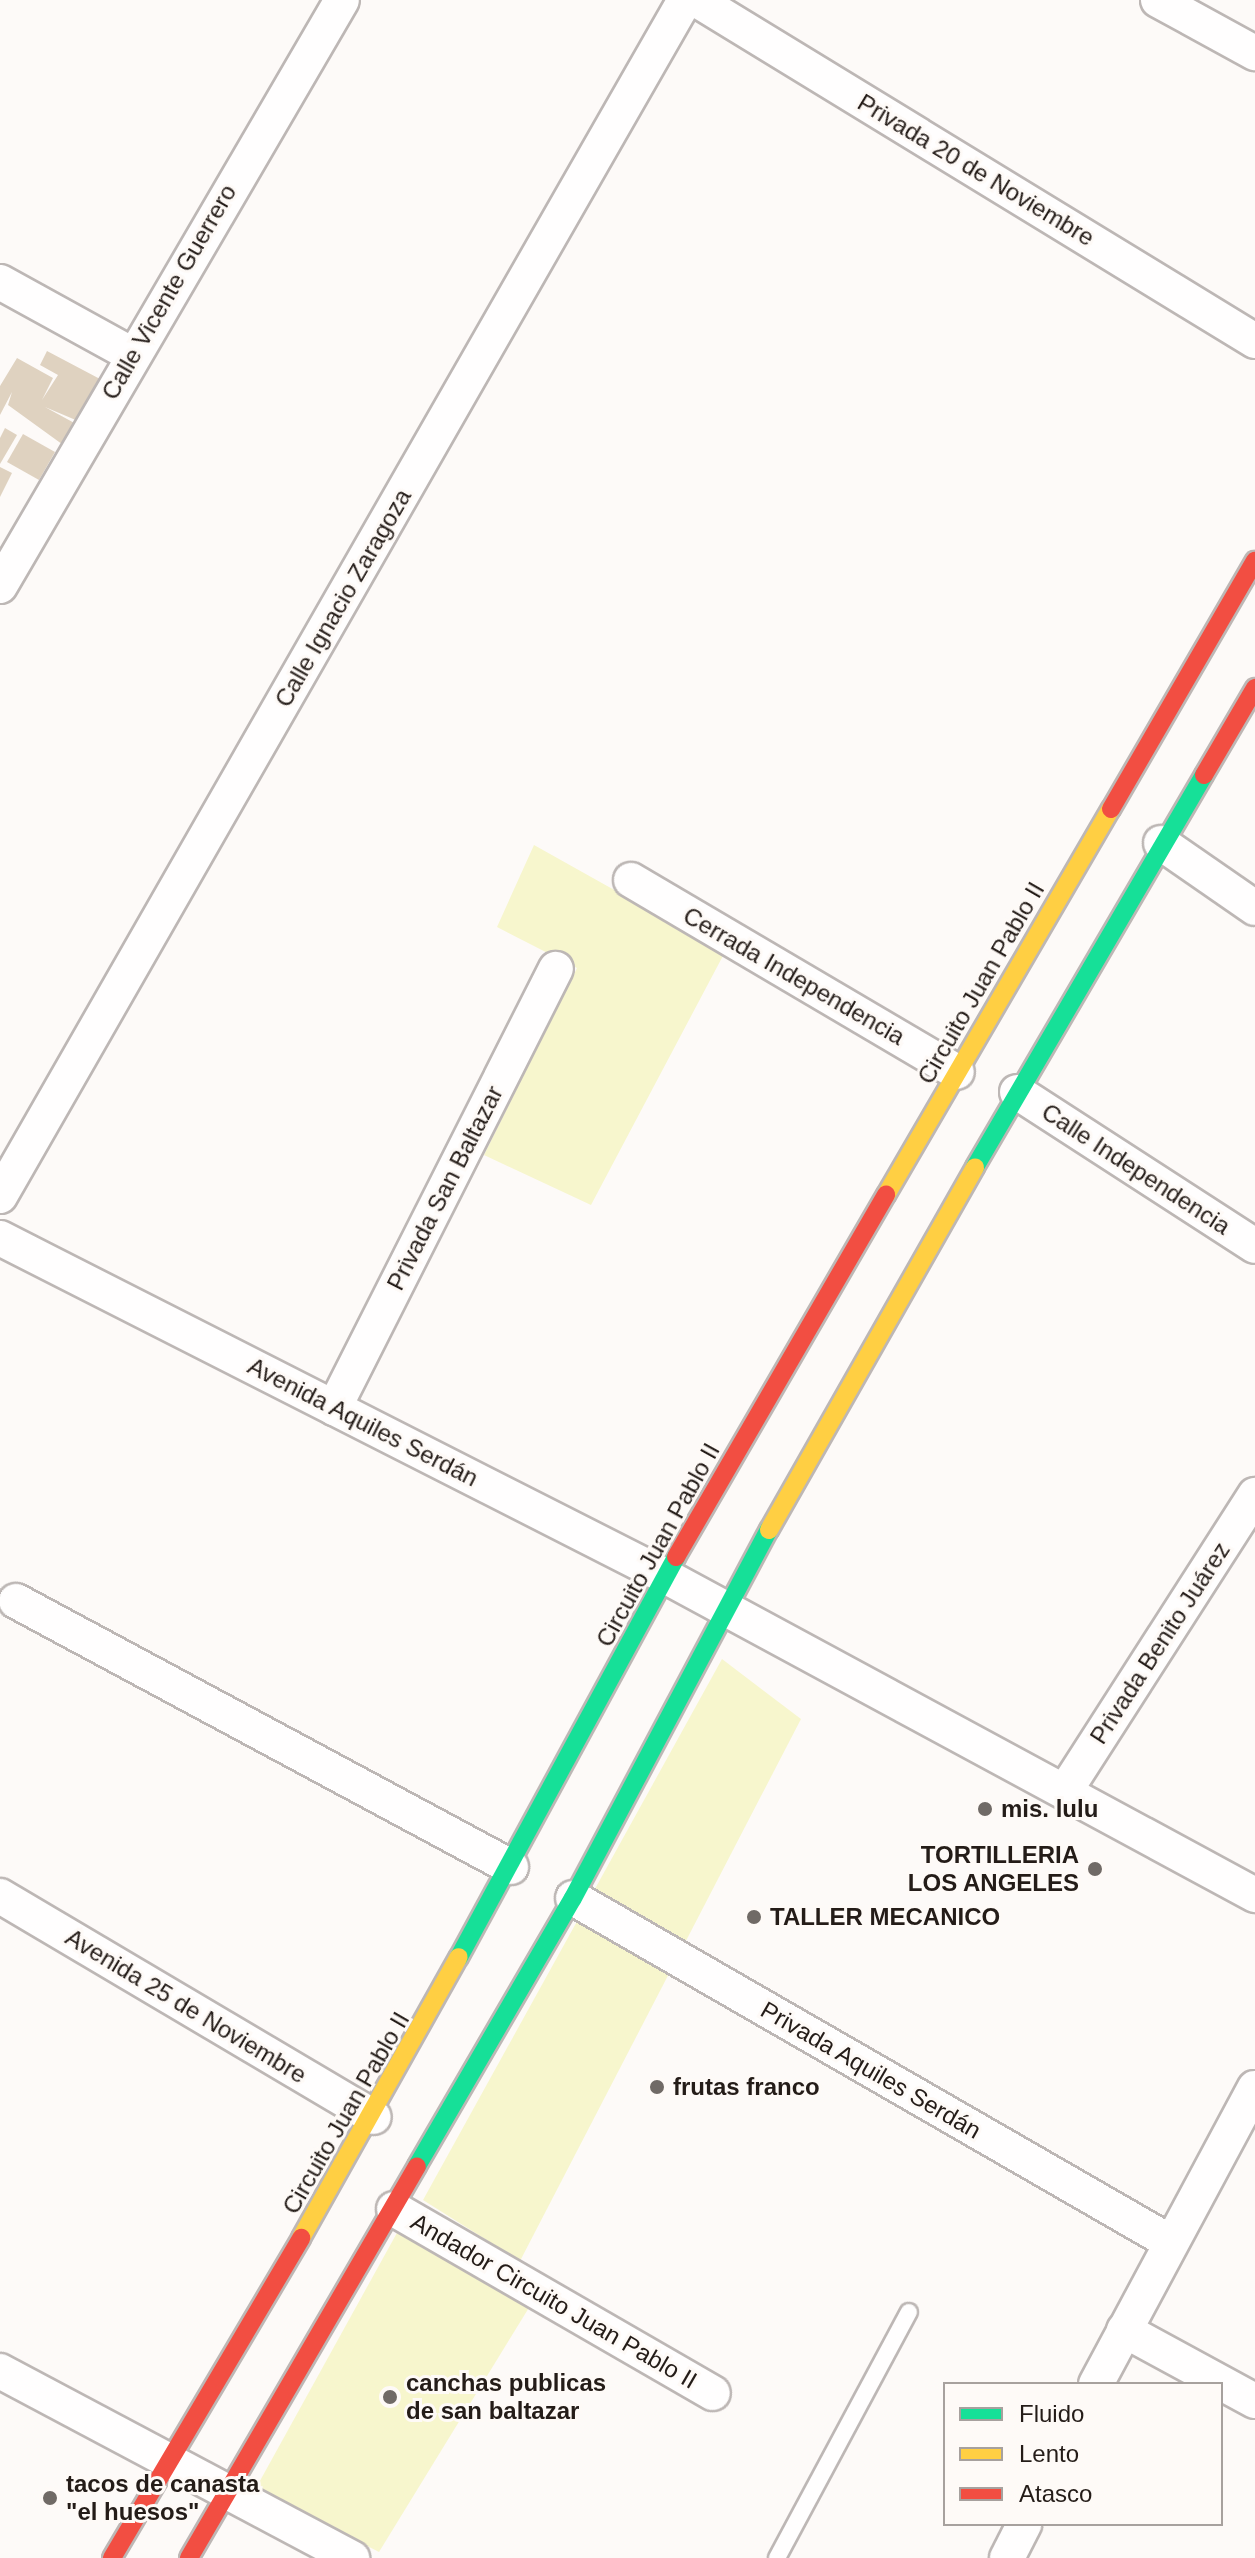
<!DOCTYPE html>
<meta charset="utf-8">
<style>
body{margin:0}
#map{position:relative;width:1255px;height:2558px;overflow:hidden;background:#fdfaf8;font-family:Helvetica,sans-serif}
div>[style]{position:absolute}
[style*='--x']{left:calc(var(--x)*1px);top:calc(var(--y)*1px);width:calc(var(--w)*1px);rotate:calc(var(--a)*1deg)}
.green>*{inset:0;background:#f7f6cd}
.building>*{inset:0;background:#dfd2c0}
.roads{filter:drop-shadow(2px 0 #bdb7b5) drop-shadow(-2px 0 #bdb7b5) drop-shadow(0 2px #bdb7b5) drop-shadow(0 -2px #bdb7b5)}
.lane>*{height:16px;margin:-8px;padding:0 8px;transform-origin:8px;border-radius:8px;background:#fffefe}
.street>*{height:34px;margin:-17px;padding:0 17px;transform-origin:17px;border-radius:17px;background:#fffefe}
.fast>*{height:18px;margin:-9px;padding:0 9px;transform-origin:9px;border-radius:9px;background:#16e098}
.slow>*{height:18px;margin:-9px;padding:0 9px;transform-origin:9px;border-radius:9px;background:#ffcf43}
.jam>*{height:18px;margin:-9px;padding:0 9px;transform-origin:9px;border-radius:9px;background:#f24e42}
.dots>*{width:22px;height:22px;translate:-50% -50%;box-sizing:border-box;border:4px solid #fefaf7;border-radius:50%}
span{translate:-50% -50%;white-space:nowrap;text-align:center;line-height:1.15;-webkit-text-stroke:6px #fefaf7;paint-order:stroke}
.street-label{font-size:24px;color:#241c18}
.poi-label{font-size:24px;color:#241c18;font-weight:700}
.left{translate:0 -50%;text-align:left}
.right{translate:-100% -50%;text-align:right}
.legend{position:absolute;left:943px;top:2382px;width:280px;height:144px;box-sizing:border-box;background:#fefaf7;border:2px solid #a7a19e;margin:0;padding:10px 14px;list-style:none;font-size:24px;color:#241c18}
.legend li{display:flex;align-items:center;gap:16px;height:40px}
.legend b{width:40px;border:2px solid #a7a19e}
</style>
<div id="map">
<div class="green">
<div style="clip-path:polygon(534px 845px,725px 952px,591px 1205px,484px 1155px,577px 968px,497px 927px)"></div>
<div style="clip-path:polygon(722px 1659px,801px 1719px,520px 2261px,423px 2200px)"></div>
<div style="clip-path:polygon(398px 2231px,530px 2306px,379px 2552px,256px 2488px)"></div>
</div>
<div class="building">
<div style="clip-path:polygon(47px 351px,100px 379px,78px 421px,45px 407px,78px 425px,66px 447px,8px 405px,12px 392px,0 415px,0 386px,17px 358px,53px 378px,42px 400px,58px 375px,40px 365px)"></div>
<div style="clip-path:polygon(5px 428px,17px 435px,0 464px,0 438px)"></div>
<div style="clip-path:polygon(23px 434px,55px 452px,39px 480px,7px 462px)"></div>
<div style="clip-path:polygon(0 467px,12px 473px,0 497px)"></div>
</div>
<div class="roads">
<div class="lane">
<div style="--x:777;--y:2558;--w:279;--a:-61.8"></div>
</div>
<div class="street">
<div style="--x:697;--y:0;--w:654;--a:31.43"></div>
<div style="--x:1158;--y:0;--w:111;--a:28.7"></div>
<div style="--x:0;--y:282;--w:149;--a:28.8"></div>
<div style="--x:0;--y:586;--w:678;--a:-59.73"></div>
<div style="--x:1161;--y:843;--w:114;--a:34.7"></div>
<div style="--x:631;--y:880;--w:378;--a:30.5"></div>
<div style="--x:1017;--y:1092;--w:283;--a:32.9"></div>
<div style="--x:0;--y:1196;--w:1378;--a:-60.2"></div>
<div style="--x:0;--y:1238;--w:746;--a:26.94"></div>
<div style="--x:665;--y:1576;--w:671;--a:28.4"></div>
<div style="--x:334;--y:1408;--w:492;--a:-63.2"></div>
<div style="--x:16;--y:1601;--w:562;--a:28.25"></div>
<div style="--x:1065;--y:1791;--w:352;--a:-57.3"></div>
<div style="--x:0;--y:1896;--w:434;--a:30.6"></div>
<div style="--x:573;--y:1898;--w:689;--a:29.95"></div>
<div style="--x:394;--y:2209;--w:368;--a:30"></div>
<div style="--x:1124;--y:2330;--w:149;--a:28.5"></div>
<div style="--x:0;--y:2371;--w:399;--a:28"></div>
<div style="--x:1096;--y:2384;--w:336;--a:-61.8"></div>
<div style="--x:1007;--y:2558;--w:38;--a:-63"></div>
</div>
<div class="fast">
<div style="--x:975;--y:1167;--w:454;--a:-59.7"></div>
<div style="--x:459;--y:1957;--w:455;--a:-61.5"></div>
<div style="--x:417;--y:2166;--w:310;--a:-59.8"></div>
<div style="--x:573;--y:1898;--w:417;--a:-62"></div>
</div>
<div class="slow">
<div style="--x:886;--y:1195;--w:447;--a:-59.8"></div>
<div style="--x:769;--y:1530;--w:417;--a:-60.4"></div>
<div style="--x:301;--y:2238;--w:322;--a:-60.7"></div>
</div>
<div class="jam">
<div style="--x:1204;--y:775;--w:101;--a:-59.6"></div>
<div style="--x:1111;--y:809;--w:287;--a:-59.9"></div>
<div style="--x:676;--y:1557;--w:419;--a:-59.9"></div>
<div style="--x:112;--y:2558;--w:372;--a:-59.4"></div>
<div style="--x:189;--y:2558;--w:453;--a:-59.8"></div>
</div>
</div>
<div class="dots">
<div style="left:985px;top:1809px;background:#706a66"></div>
<div style="left:1095px;top:1869px;background:#706a66"></div>
<div style="left:754px;top:1917px;background:#706a66"></div>
<div style="left:657px;top:2087px;background:#706a66"></div>
<div style="left:390px;top:2397px;background:#706a66"></div>
<div style="left:50px;top:2498px;background:#706a66"></div>
</div>
<div class="street-label">
<span style="left:976px;top:170px;rotate:31deg">Privada 20 de Noviembre</span>
<span style="left:169px;top:292px;rotate:-60deg">Calle Vicente Guerrero</span>
<span style="left:343px;top:598px;rotate:-60deg">Calle Ignacio Zaragoza</span>
<span style="left:794px;top:976px;rotate:30deg">Cerrada Independencia</span>
<span style="left:981px;top:983px;rotate:-60deg">Circuito Juan Pablo II</span>
<span style="left:1136px;top:1169px;rotate:33deg">Calle Independencia</span>
<span style="left:445px;top:1188px;rotate:-63deg">Privada San Baltazar</span>
<span style="left:363px;top:1422px;rotate:27deg">Avenida Aquiles Serdán</span>
<span style="left:658px;top:1545px;rotate:-61deg">Circuito Juan Pablo II</span>
<span style="left:1160px;top:1643px;rotate:-57deg">Privada Benito Juárez</span>
<span style="left:186px;top:2006px;rotate:31deg">Avenida 25 de Noviembre</span>
<span style="left:871px;top:2070px;rotate:30deg">Privada Aquiles Serdán</span>
<span style="left:346px;top:2113px;rotate:-60deg">Circuito Juan Pablo II</span>
<span style="left:554px;top:2301px;rotate:30deg">Andador Circuito Juan Pablo II</span>
</div>
<div class="poi-label">
<span class="left" style="left:1001px;top:1809px">mis. lulu</span>
<span class="right" style="left:1079px;top:1869px">TORTILLERIA<br>LOS ANGELES</span>
<span class="left" style="left:770px;top:1917px">TALLER MECANICO</span>
<span class="left" style="left:673px;top:2087px">frutas franco</span>
<span class="left" style="left:406px;top:2397px">canchas publicas<br>de san baltazar</span>
<span class="left" style="left:66px;top:2498px">tacos de canasta<br>"el huesos"</span>
</div>
<ul class="legend">
<li><b style="height:10px;background:#16e098"></b>Fluido</li>
<li><b style="height:10px;background:#ffcf43"></b>Lento</li>
<li><b style="height:10px;background:#f24e42"></b>Atasco</li>
</ul>
</div>
